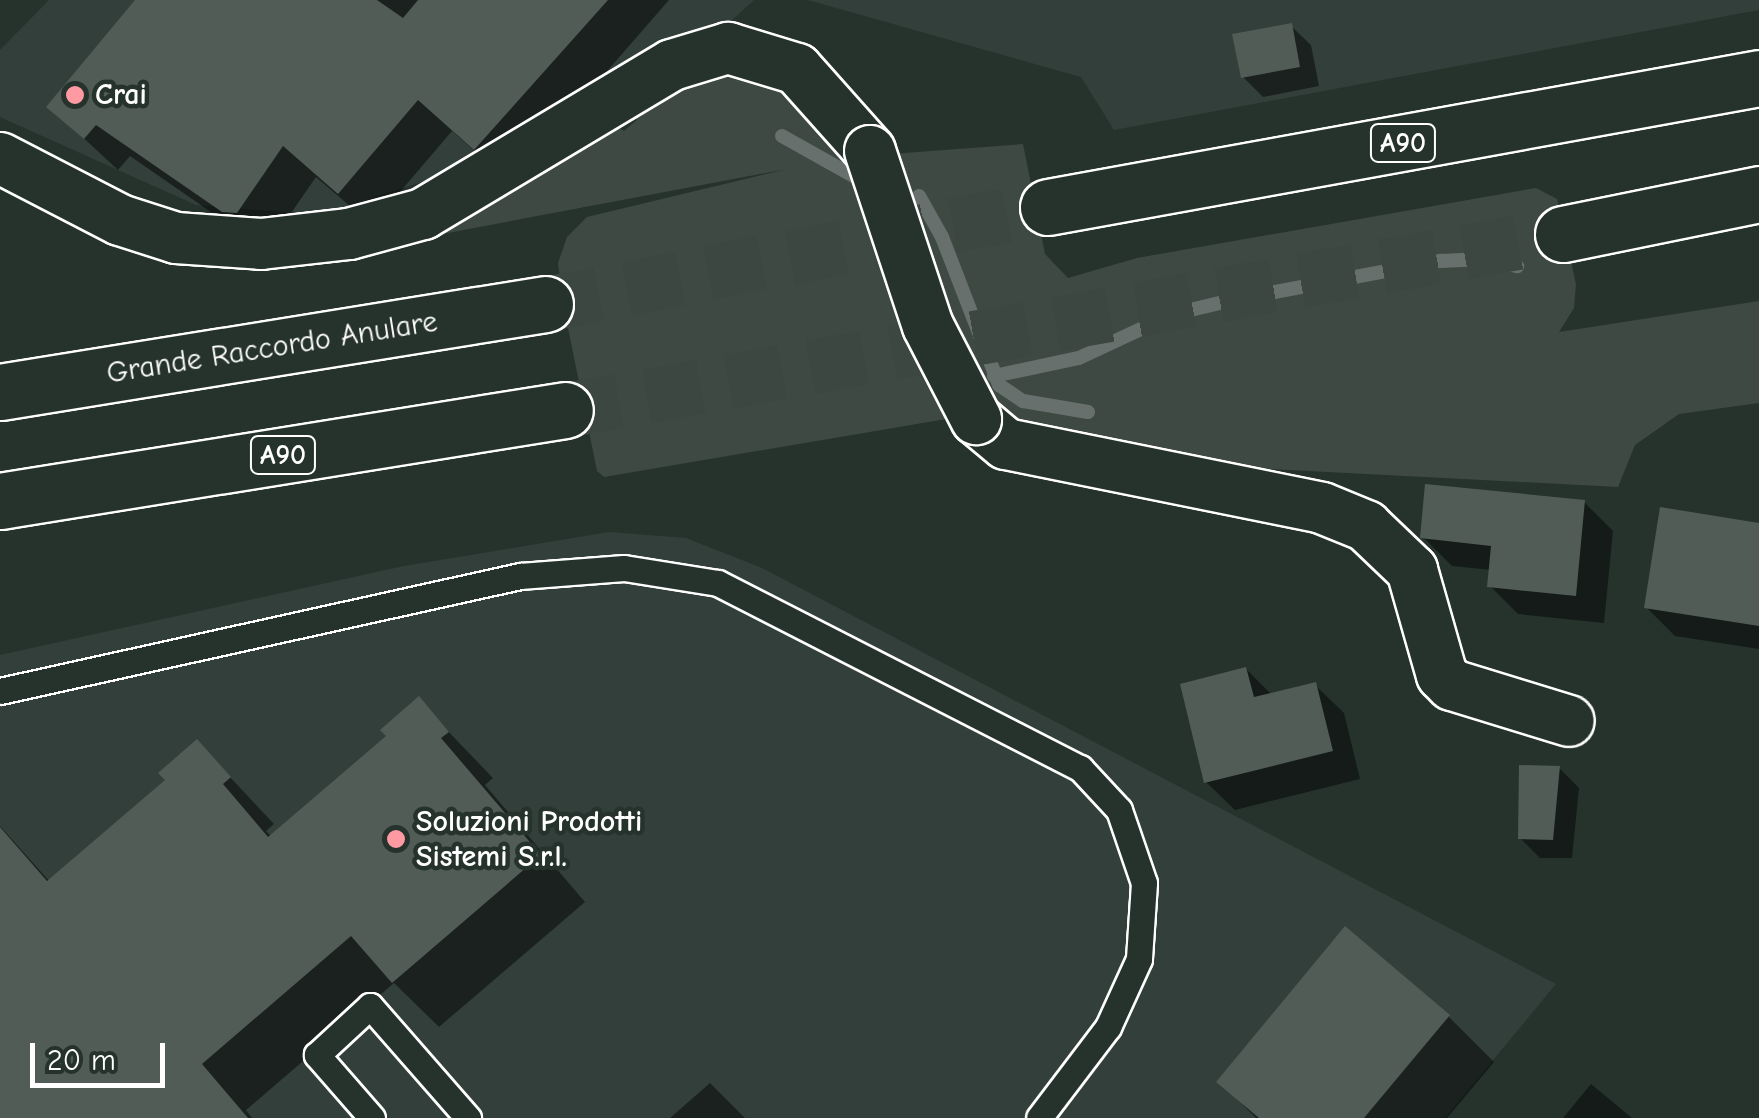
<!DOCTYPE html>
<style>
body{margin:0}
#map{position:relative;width:1759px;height:1118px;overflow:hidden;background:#26332d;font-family:"Comic Neue",sans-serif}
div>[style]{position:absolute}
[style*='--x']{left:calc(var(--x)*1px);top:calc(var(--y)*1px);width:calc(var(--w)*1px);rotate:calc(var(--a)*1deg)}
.built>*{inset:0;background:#333f3a}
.green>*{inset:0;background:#3e4944}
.shadow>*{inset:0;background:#0007}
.stream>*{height:14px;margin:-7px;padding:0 7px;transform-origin:7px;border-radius:7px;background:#67706c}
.building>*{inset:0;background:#515c57}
.motorway-tunnel>*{height:55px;margin-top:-27.5px;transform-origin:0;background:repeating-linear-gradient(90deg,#3c4742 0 55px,transparent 0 83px)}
.roads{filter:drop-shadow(2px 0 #fff) drop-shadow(-2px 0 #fff) drop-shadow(0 2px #fff) drop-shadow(0 -2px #fff)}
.service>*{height:25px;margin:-12.5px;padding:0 12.5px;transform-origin:12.5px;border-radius:12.5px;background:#26332d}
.minor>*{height:50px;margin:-25px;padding:0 25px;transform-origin:25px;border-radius:25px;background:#26332d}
.motorway>*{height:55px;margin:-27.5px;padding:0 27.5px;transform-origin:27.5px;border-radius:27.5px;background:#26332d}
.bridges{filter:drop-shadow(2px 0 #fff) drop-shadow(-2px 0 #fff) drop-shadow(0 2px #fff) drop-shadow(0 -2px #fff)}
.minor-bridge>*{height:50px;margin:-25px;padding:0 25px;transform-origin:25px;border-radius:25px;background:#26332d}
.dots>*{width:28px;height:28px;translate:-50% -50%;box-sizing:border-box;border:5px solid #26332d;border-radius:50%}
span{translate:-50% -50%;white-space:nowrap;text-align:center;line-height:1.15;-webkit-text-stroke:9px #26332d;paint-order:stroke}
.shield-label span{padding:2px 8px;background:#26332d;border:2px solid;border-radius:8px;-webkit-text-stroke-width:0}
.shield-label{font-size:28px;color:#fff;font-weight:700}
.poi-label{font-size:30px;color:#fff;font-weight:700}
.left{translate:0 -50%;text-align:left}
.street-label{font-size:30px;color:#fff}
.scale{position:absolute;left:30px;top:1043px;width:135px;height:45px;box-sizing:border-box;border:5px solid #fff;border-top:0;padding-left:12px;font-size:30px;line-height:35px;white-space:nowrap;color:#fff;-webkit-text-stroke:8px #26332d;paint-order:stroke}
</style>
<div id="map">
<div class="built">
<div style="clip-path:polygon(49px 0,754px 0,719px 32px,441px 176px,318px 215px,196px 205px,0 117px,0 50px)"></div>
<div style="clip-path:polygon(808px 0,1759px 0,1759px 10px,1114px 130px,1081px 77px)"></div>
<div style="clip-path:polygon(609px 532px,686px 538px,762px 568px,1556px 984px,1445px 1118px,0 1118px,0 655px,404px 566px)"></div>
</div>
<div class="green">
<div style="clip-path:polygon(772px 70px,835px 129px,952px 418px,604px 477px,597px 471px,563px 303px,558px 263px,567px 237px,587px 217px,787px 169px,421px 238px,615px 125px,624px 131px,637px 120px,632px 112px,688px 78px)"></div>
<div style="clip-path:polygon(1023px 144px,1045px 254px,1068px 278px,1137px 258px,1536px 188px,1557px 199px,1576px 284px,1574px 308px,1559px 332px,1759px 301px,1759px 403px,1679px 414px,1635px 445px,1618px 487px,1253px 468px,1026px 431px,971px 377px,891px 154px)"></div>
</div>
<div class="shadow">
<div style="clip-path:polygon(138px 0,669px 0,514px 178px,508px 181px,452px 131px,372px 225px,316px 177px,269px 245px,257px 244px,130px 156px,118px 170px,49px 106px)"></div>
<div style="clip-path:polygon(1291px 26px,1311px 45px,1319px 86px,1263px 97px,1243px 77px)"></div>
<div style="clip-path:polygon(1584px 502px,1613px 531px,1604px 623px,1518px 614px,1490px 586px,1491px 570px,1452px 566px,1423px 537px)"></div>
<div style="clip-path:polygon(1759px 525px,1759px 649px,1675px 636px,1646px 607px)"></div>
<div style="clip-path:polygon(1246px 669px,1272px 695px,1315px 685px,1344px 713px,1360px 779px,1235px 810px,1206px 782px)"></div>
<div style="clip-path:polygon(418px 700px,493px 778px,485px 785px,585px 902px,439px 1027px,394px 983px,246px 1110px,252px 1118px,0 1118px,0 826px,50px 882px,168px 781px,197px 742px,274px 824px,266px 831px,272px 837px,389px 737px)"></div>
<div style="clip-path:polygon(1559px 768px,1579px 788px,1572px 858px,1540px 858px,1520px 838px)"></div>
<div style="clip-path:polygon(1448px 1016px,1494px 1062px,1447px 1118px,1256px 1118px,1220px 1082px)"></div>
<div style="clip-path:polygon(710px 1083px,745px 1118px,670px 1118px)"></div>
<div style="clip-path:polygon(1591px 1084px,1632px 1118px,1563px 1118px)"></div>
</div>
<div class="stream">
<div style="--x:782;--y:136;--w:94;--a:29.3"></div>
<div style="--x:919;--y:196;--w:47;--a:60.7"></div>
<div style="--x:942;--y:237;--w:159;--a:68.9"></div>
<div style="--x:999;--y:385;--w:29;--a:34"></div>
<div style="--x:1023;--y:401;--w:66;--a:9.6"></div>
<div style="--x:994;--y:376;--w:87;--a:-12"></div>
<div style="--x:1079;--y:358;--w:104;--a:-25.1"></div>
<div style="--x:1173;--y:314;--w:66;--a:-13.2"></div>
<div style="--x:1237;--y:299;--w:208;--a:-10.6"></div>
<div style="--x:1441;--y:261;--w:42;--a:-2.7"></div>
<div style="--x:1483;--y:259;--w:35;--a:12"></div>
</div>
<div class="building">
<div style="clip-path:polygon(135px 0,377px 0,403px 18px,418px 0,608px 0,474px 150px,418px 100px,338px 194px,283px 146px,237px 213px,222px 212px,96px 125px,84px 139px,46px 107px)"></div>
<div style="clip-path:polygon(1292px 23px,1300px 67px,1241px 78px,1232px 34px)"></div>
<div style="clip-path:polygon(1425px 484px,1585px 500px,1576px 596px,1487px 587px,1491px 546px,1420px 538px)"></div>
<div style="clip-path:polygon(1660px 507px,1759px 523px,1759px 626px,1644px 608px)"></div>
<div style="clip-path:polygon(1246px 667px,1254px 697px,1316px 682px,1333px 751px,1204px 783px,1180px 684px)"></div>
<div style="clip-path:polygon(419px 696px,449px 732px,441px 738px,541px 855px,392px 983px,351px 936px,202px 1064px,248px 1118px,0 1118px,0 827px,47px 881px,165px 780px,158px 773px,197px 739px,231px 777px,223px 784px,268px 837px,386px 736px,380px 730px)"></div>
<div style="clip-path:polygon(1519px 765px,1560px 766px,1553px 840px,1518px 839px)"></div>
<div style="clip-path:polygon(1345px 926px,1450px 1015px,1364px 1118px,1259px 1118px,1216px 1082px)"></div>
</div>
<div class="motorway-tunnel">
<div style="--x:545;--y:304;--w:512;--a:-10.92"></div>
<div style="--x:565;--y:410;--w:1013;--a:-10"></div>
</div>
<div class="roads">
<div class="service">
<div style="--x:0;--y:691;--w:533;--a:-12.47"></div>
<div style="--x:520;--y:576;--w:104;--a:-4.4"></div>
<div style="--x:624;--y:568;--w:95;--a:9.1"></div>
<div style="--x:718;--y:583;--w:407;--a:27.1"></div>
<div style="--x:1080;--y:768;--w:57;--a:47.1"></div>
<div style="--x:1119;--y:810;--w:77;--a:71.1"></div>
<div style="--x:1144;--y:883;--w:76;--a:93.8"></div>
<div style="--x:1139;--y:959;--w:75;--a:114.5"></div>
<div style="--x:1108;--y:1027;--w:114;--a:127.2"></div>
<div style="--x:372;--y:1118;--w:84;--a:-131.1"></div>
<div style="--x:317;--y:1055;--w:72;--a:-42.8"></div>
<div style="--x:370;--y:1006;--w:149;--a:48.8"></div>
</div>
<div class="minor">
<div style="--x:0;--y:158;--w:135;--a:27.3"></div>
<div style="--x:120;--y:220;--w:59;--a:17.8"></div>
<div style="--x:176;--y:238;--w:85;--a:4"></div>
<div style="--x:261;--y:244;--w:89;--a:-6.5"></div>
<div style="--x:349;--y:234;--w:77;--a:-15.1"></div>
<div style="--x:423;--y:214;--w:290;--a:-30.9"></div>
<div style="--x:672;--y:65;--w:59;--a:-16.9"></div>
<div style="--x:728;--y:48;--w:72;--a:16.9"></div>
<div style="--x:797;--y:69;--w:110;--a:48.3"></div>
<div style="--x:976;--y:419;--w:39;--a:40"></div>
<div style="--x:1006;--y:444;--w:322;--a:11.4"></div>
<div style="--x:1322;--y:508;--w:48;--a:22.2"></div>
<div style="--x:1366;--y:526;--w:64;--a:43.7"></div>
<div style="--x:1412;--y:570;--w:109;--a:74.1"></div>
<div style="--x:1442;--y:675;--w:14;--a:45"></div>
<div style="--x:1452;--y:685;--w:122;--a:17.1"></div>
</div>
<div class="motorway">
<div style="--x:1048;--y:207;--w:723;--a:-10.28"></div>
<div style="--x:1563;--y:234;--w:200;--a:-11.5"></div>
<div style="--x:0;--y:392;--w:552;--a:-9.17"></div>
<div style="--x:0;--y:501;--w:572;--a:-9.15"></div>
</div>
</div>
<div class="bridges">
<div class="minor-bridge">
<div style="--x:870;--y:151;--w:184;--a:71.7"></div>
<div style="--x:928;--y:326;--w:105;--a:62.7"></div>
</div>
</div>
<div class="dots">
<div style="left:75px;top:95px;background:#ff9aa2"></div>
<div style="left:396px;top:839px;background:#ff9aa2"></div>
</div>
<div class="shield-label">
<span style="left:1403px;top:143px">A90</span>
<span style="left:283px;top:455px">A90</span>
</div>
<div class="poi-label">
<span class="left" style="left:95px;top:95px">Crai</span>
<span class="left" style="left:416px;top:839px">Soluzioni Prodotti<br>Sistemi S.r.l.</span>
</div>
<div class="street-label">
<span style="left:272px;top:348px;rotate:-9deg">Grande Raccordo Anulare</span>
</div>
<div class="scale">20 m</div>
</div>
